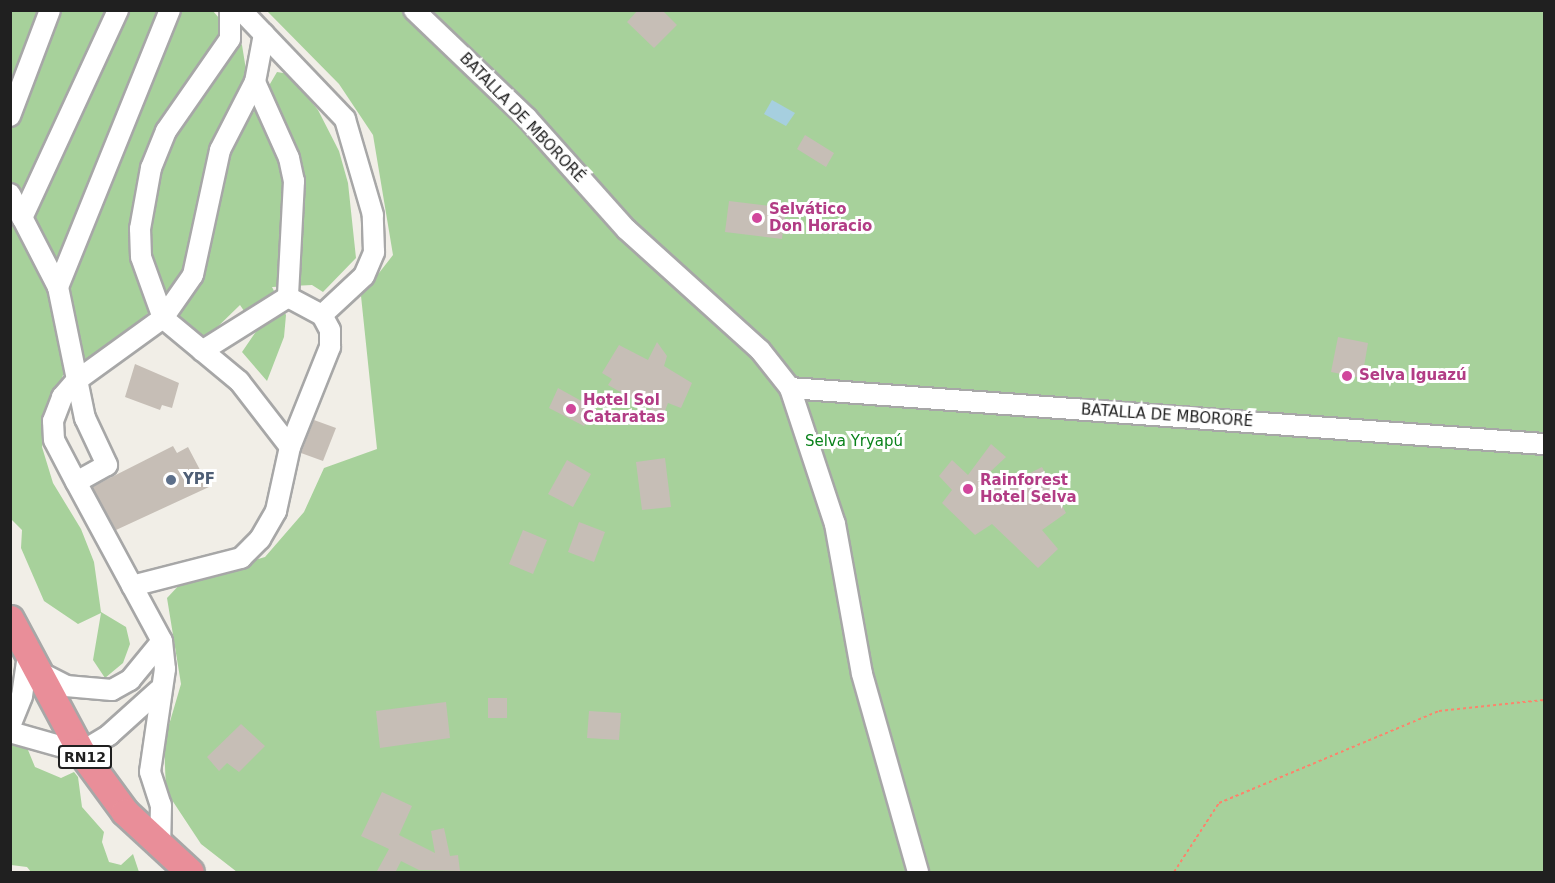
<!DOCTYPE html>
<meta charset="utf-8">
<style>
body{margin:0}
#map{position:relative;width:1555px;height:883px;overflow:hidden;background:#f1eee7;font-family:"DejaVu Sans",sans-serif}
div>[style]{position:absolute}
[style*='--x']{left:calc(var(--x)*1px);top:calc(var(--y)*1px);width:calc(var(--w)*1px);rotate:calc(var(--a)*1deg)}
.forest>*{inset:0;background:#a7d19b}
.water>*{inset:0;background:#a6cfdf}
.building>*{inset:0;background:#c6beb6}
.path>*{height:2px;margin-top:-1px;transform-origin:0;background:repeating-linear-gradient(90deg,#fc846c 0 3px,transparent 0 6px)}
.roads{filter:drop-shadow(2px 0 #a7a7a7) drop-shadow(-2px 0 #a7a7a7) drop-shadow(0 2px #a7a7a7) drop-shadow(0 -2px #a7a7a7)}
.minor>*{height:20px;margin:-10px;padding:0 10px;transform-origin:10px;border-radius:10px;background:#fff}
.highway>*{height:27px;margin:-13.5px;padding:0 13.5px;transform-origin:13.5px;border-radius:13.5px;background:#e98e99}
.dots>*{width:16px;height:16px;translate:-50% -50%;box-sizing:border-box;border:3px solid #fff;border-radius:50%}
span{translate:-50% -50%;white-space:nowrap;text-align:center;line-height:1.15;-webkit-text-stroke:6px #fff;paint-order:stroke}
.shield-label span{padding:2px 4px;background:#fff;border:2px solid;border-radius:4px;-webkit-text-stroke-width:0}
.shield-label{font-size:14px;color:#202020;font-weight:700}
.street-label{font-size:15px;color:#202020}
.hotel-label{font-size:15px;color:#b23c85;font-weight:700}
.left{translate:0 -50%;text-align:left}
.park-label{font-size:15px;color:#0a821b}
.service-label{font-size:15px;color:#4e5e75;font-weight:700}
.frame{position:absolute;inset:0;border:12px solid #202020;pointer-events:none}
</style>
<div id="map">
<div class="forest">
<div style="clip-path:polygon(10px 11px,213px 11px,242px 45px,253px 113px,277px 72px,289px 74px,318px 110px,339px 151px,348px 183px,356px 258px,323px 292px,312px 285px,272px 287px,286px 315px,284px 337px,267px 381px,242px 352px,257px 330px,240px 305px,203px 341px,178px 321px,169px 295px,113px 344px,63px 375px,42px 447px,53px 483px,81px 529px,94px 562px,101px 612px,126px 627px,130px 644px,123px 663px,105px 678px,93px 660px,101px 613px,78px 624px,44px 601px,21px 548px,22px 530px,11px 519px)"></div>
<div style="clip-path:polygon(267px 11px,1544px 11px,1544px 872px,237px 872px,201px 844px,166px 791px,164px 742px,181px 684px,167px 598px,182px 582px,265px 557px,304px 512px,324px 468px,377px 449px,361px 296px,393px 255px,373px 135px,339px 84px)"></div>
<div style="clip-path:polygon(10px 733px,28px 750px,35px 767px,61px 778px,74px 772px,78px 777px,82px 807px,104px 832px,102px 842px,109px 862px,121px 865px,133px 854px,139px 872px,31px 872px,27px 867px,11px 865px)"></div>
</div>
<div class="water">
<div style="clip-path:polygon(772px 100px,795px 113px,786px 126px,764px 114px)"></div>
</div>
<div class="building">
<div style="clip-path:polygon(638px 10px,662px 10px,677px 25px,654px 48px,627px 22px)"></div>
<div style="clip-path:polygon(805px 135px,834px 153px,826px 167px,797px 149px)"></div>
<div style="clip-path:polygon(729px 201px,786px 208px,782px 239px,725px 232px)"></div>
<div style="clip-path:polygon(1338px 337px,1368px 343px,1362px 378px,1331px 372px)"></div>
<div style="clip-path:polygon(657px 342px,667px 356px,664px 366px,692px 383px,681px 408px,668px 403px,663px 416px,608px 385px,612px 379px,602px 373px,619px 345px,648px 360px)"></div>
<div style="clip-path:polygon(135px 364px,179px 383px,172px 408px,162px 405px,160px 410px,125px 397px)"></div>
<div style="clip-path:polygon(558px 388px,594px 408px,584px 426px,549px 408px)"></div>
<div style="clip-path:polygon(314px 420px,336px 428px,323px 461px,301px 453px)"></div>
<div style="clip-path:polygon(991px 444px,1006px 457px,990px 472px,1005px 486px,1042px 467px,1066px 513px,1042px 530px,1058px 549px,1038px 568px,992px 524px,975px 535px,942px 503px,952px 490px,939px 476px,952px 460px,968px 475px)"></div>
<div style="clip-path:polygon(173px 446px,177px 453px,188px 447px,209px 487px,116px 530px,92px 487px)"></div>
<div style="clip-path:polygon(665px 458px,671px 507px,642px 510px,636px 462px)"></div>
<div style="clip-path:polygon(567px 460px,591px 474px,573px 507px,548px 494px)"></div>
<div style="clip-path:polygon(579px 522px,605px 532px,594px 562px,568px 552px)"></div>
<div style="clip-path:polygon(523px 530px,547px 540px,533px 574px,509px 564px)"></div>
<div style="clip-path:polygon(488px 698px,507px 698px,507px 718px,488px 718px)"></div>
<div style="clip-path:polygon(446px 702px,450px 738px,380px 748px,376px 711px)"></div>
<div style="clip-path:polygon(589px 711px,621px 713px,619px 740px,587px 738px)"></div>
<div style="clip-path:polygon(241px 724px,265px 746px,239px 772px,227px 763px,219px 771px,207px 757px)"></div>
<div style="clip-path:polygon(382px 792px,412px 806px,399px 835px,435px 853px,431px 831px,444px 828px,450px 856px,458px 855px,460px 871px,419px 870px,401px 861px,395px 873px,376px 873px,389px 849px,361px 836px)"></div>
</div>
<div class="path">
<div style="--x:1174;--y:872;--w:82;--a:-56.9"></div>
<div style="--x:1219;--y:803;--w:238;--a:-22.7"></div>
<div style="--x:1439;--y:711;--w:106;--a:-6"></div>
</div>
<div class="roads">
<div class="minor">
<div style="--x:414;--y:10;--w:156;--a:43.7"></div>
<div style="--x:527;--y:118;--w:149;--a:48.3"></div>
<div style="--x:626;--y:229;--w:181;--a:42.1"></div>
<div style="--x:760;--y:350;--w:48;--a:51.7"></div>
<div style="--x:790;--y:388;--w:143;--a:71.7"></div>
<div style="--x:835;--y:524;--w:152;--a:79.8"></div>
<div style="--x:862;--y:674;--w:206;--a:74.2"></div>
<div style="--x:255;--y:82;--w:83;--a:65.9"></div>
<div style="--x:289;--y:158;--w:24;--a:78"></div>
<div style="--x:294;--y:181;--w:116;--a:93"></div>
<div style="--x:288;--y:297;--w:38;--a:28"></div>
<div style="--x:10;--y:116;--w:113;--a:-69.3"></div>
<div style="--x:10;--y:194;--w:105;--a:62.7"></div>
<div style="--x:58;--y:287;--w:134;--a:78.4"></div>
<div style="--x:85;--y:418;--w:52;--a:64.9"></div>
<div style="--x:107;--y:465;--w:35;--a:151"></div>
<div style="--x:76;--y:482;--w:181;--a:61.6"></div>
<div style="--x:162;--y:641;--w:28;--a:84"></div>
<div style="--x:165;--y:669;--w:104;--a:98.3"></div>
<div style="--x:150;--y:772;--w:35;--a:72"></div>
<div style="--x:161;--y:805;--w:43;--a:91.3"></div>
<div style="--x:22;--y:218;--w:229;--a:-65.2"></div>
<div style="--x:58;--y:287;--w:299;--a:-68"></div>
<div style="--x:163;--y:318;--w:65;--a:-109.8"></div>
<div style="--x:141;--y:257;--w:28;--a:-92"></div>
<div style="--x:140;--y:229;--w:62;--a:-79.8"></div>
<div style="--x:151;--y:168;--w:40;--a:-68"></div>
<div style="--x:166;--y:131;--w:112;--a:-55.2"></div>
<div style="--x:230;--y:39;--w:29;--a:-90"></div>
<div style="--x:163;--y:318;--w:52;--a:-55.1"></div>
<div style="--x:193;--y:275;--w:128;--a:-77.8"></div>
<div style="--x:220;--y:150;--w:76;--a:-62.8"></div>
<div style="--x:255;--y:82;--w:49;--a:-79.4"></div>
<div style="--x:202;--y:351;--w:102;--a:-32.1"></div>
<div style="--x:790;--y:388;--w:756;--a:4.25"></div>
<div style="--x:76;--y:482;--w:47;--a:-117.6"></div>
<div style="--x:54;--y:440;--w:19;--a:-93"></div>
<div style="--x:53;--y:421;--w:26;--a:-69"></div>
<div style="--x:62;--y:397;--w:21;--a:-49"></div>
<div style="--x:76;--y:381;--w:107;--a:-35.9"></div>
<div style="--x:163;--y:318;--w:99;--a:39.7"></div>
<div style="--x:239;--y:381;--w:83;--a:52.3"></div>
<div style="--x:132;--y:586;--w:113;--a:-14.4"></div>
<div style="--x:241;--y:558;--w:27;--a:-45"></div>
<div style="--x:260;--y:539;--w:32;--a:-60"></div>
<div style="--x:276;--y:511;--w:66;--a:-77.7"></div>
<div style="--x:290;--y:447;--w:108;--a:-68.2"></div>
<div style="--x:330;--y:347;--w:17;--a:-90"></div>
<div style="--x:330;--y:330;--w:17;--a:-118"></div>
<div style="--x:322;--y:315;--w:57;--a:-42.9"></div>
<div style="--x:364;--y:276;--w:26;--a:-67"></div>
<div style="--x:374;--y:252;--w:37;--a:-92"></div>
<div style="--x:373;--y:215;--w:100;--a:-106.3"></div>
<div style="--x:345;--y:119;--w:151;--a:-133.7"></div>
<div style="--x:37;--y:671;--w:33;--a:27"></div>
<div style="--x:66;--y:686;--w:46;--a:5"></div>
<div style="--x:112;--y:690;--w:21;--a:-29"></div>
<div style="--x:130;--y:680;--w:50;--a:-50.6"></div>
<div style="--x:10;--y:726;--w:32;--a:-68"></div>
<div style="--x:22;--y:696;--w:41;--a:-81.7"></div>
<div style="--x:10;--y:732;--w:74;--a:15.7"></div>
<div style="--x:81;--y:752;--w:33;--a:-31"></div>
<div style="--x:109;--y:735;--w:67;--a:-42"></div>
</div>
<div class="highway">
<div style="--x:10;--y:619;--w:151;--a:61.9"></div>
<div style="--x:81;--y:752;--w:74;--a:53.7"></div>
<div style="--x:125;--y:812;--w:88;--a:42.7"></div>
</div>
</div>
<div class="dots">
<div style="left:757px;top:218px;background:#d1479c"></div>
<div style="left:1347px;top:376px;background:#d1479c"></div>
<div style="left:571px;top:409px;background:#d1479c"></div>
<div style="left:171px;top:480px;background:#5c6f8a"></div>
<div style="left:968px;top:489px;background:#d1479c"></div>
</div>
<div class="shield-label">
<span style="left:85px;top:757px">RN12</span>
</div>
<div class="street-label">
<span style="left:522px;top:118px;rotate:46deg">BATALLA DE MBORORÉ</span>
<span style="left:1167px;top:416px;rotate:4deg">BATALLA DE MBORORÉ</span>
</div>
<div class="hotel-label">
<span class="left" style="left:769px;top:218px">Selvático<br>Don Horacio</span>
<span class="left" style="left:1359px;top:376px">Selva Iguazú</span>
<span class="left" style="left:583px;top:409px">Hotel Sol<br>Cataratas</span>
<span class="left" style="left:980px;top:489px">Rainforest<br>Hotel Selva</span>
</div>
<div class="park-label">
<span style="left:854px;top:442px">Selva Yryapú</span>
</div>
<div class="service-label">
<span class="left" style="left:183px;top:480px">YPF</span>
</div>
<div class="frame"></div>
</div>
